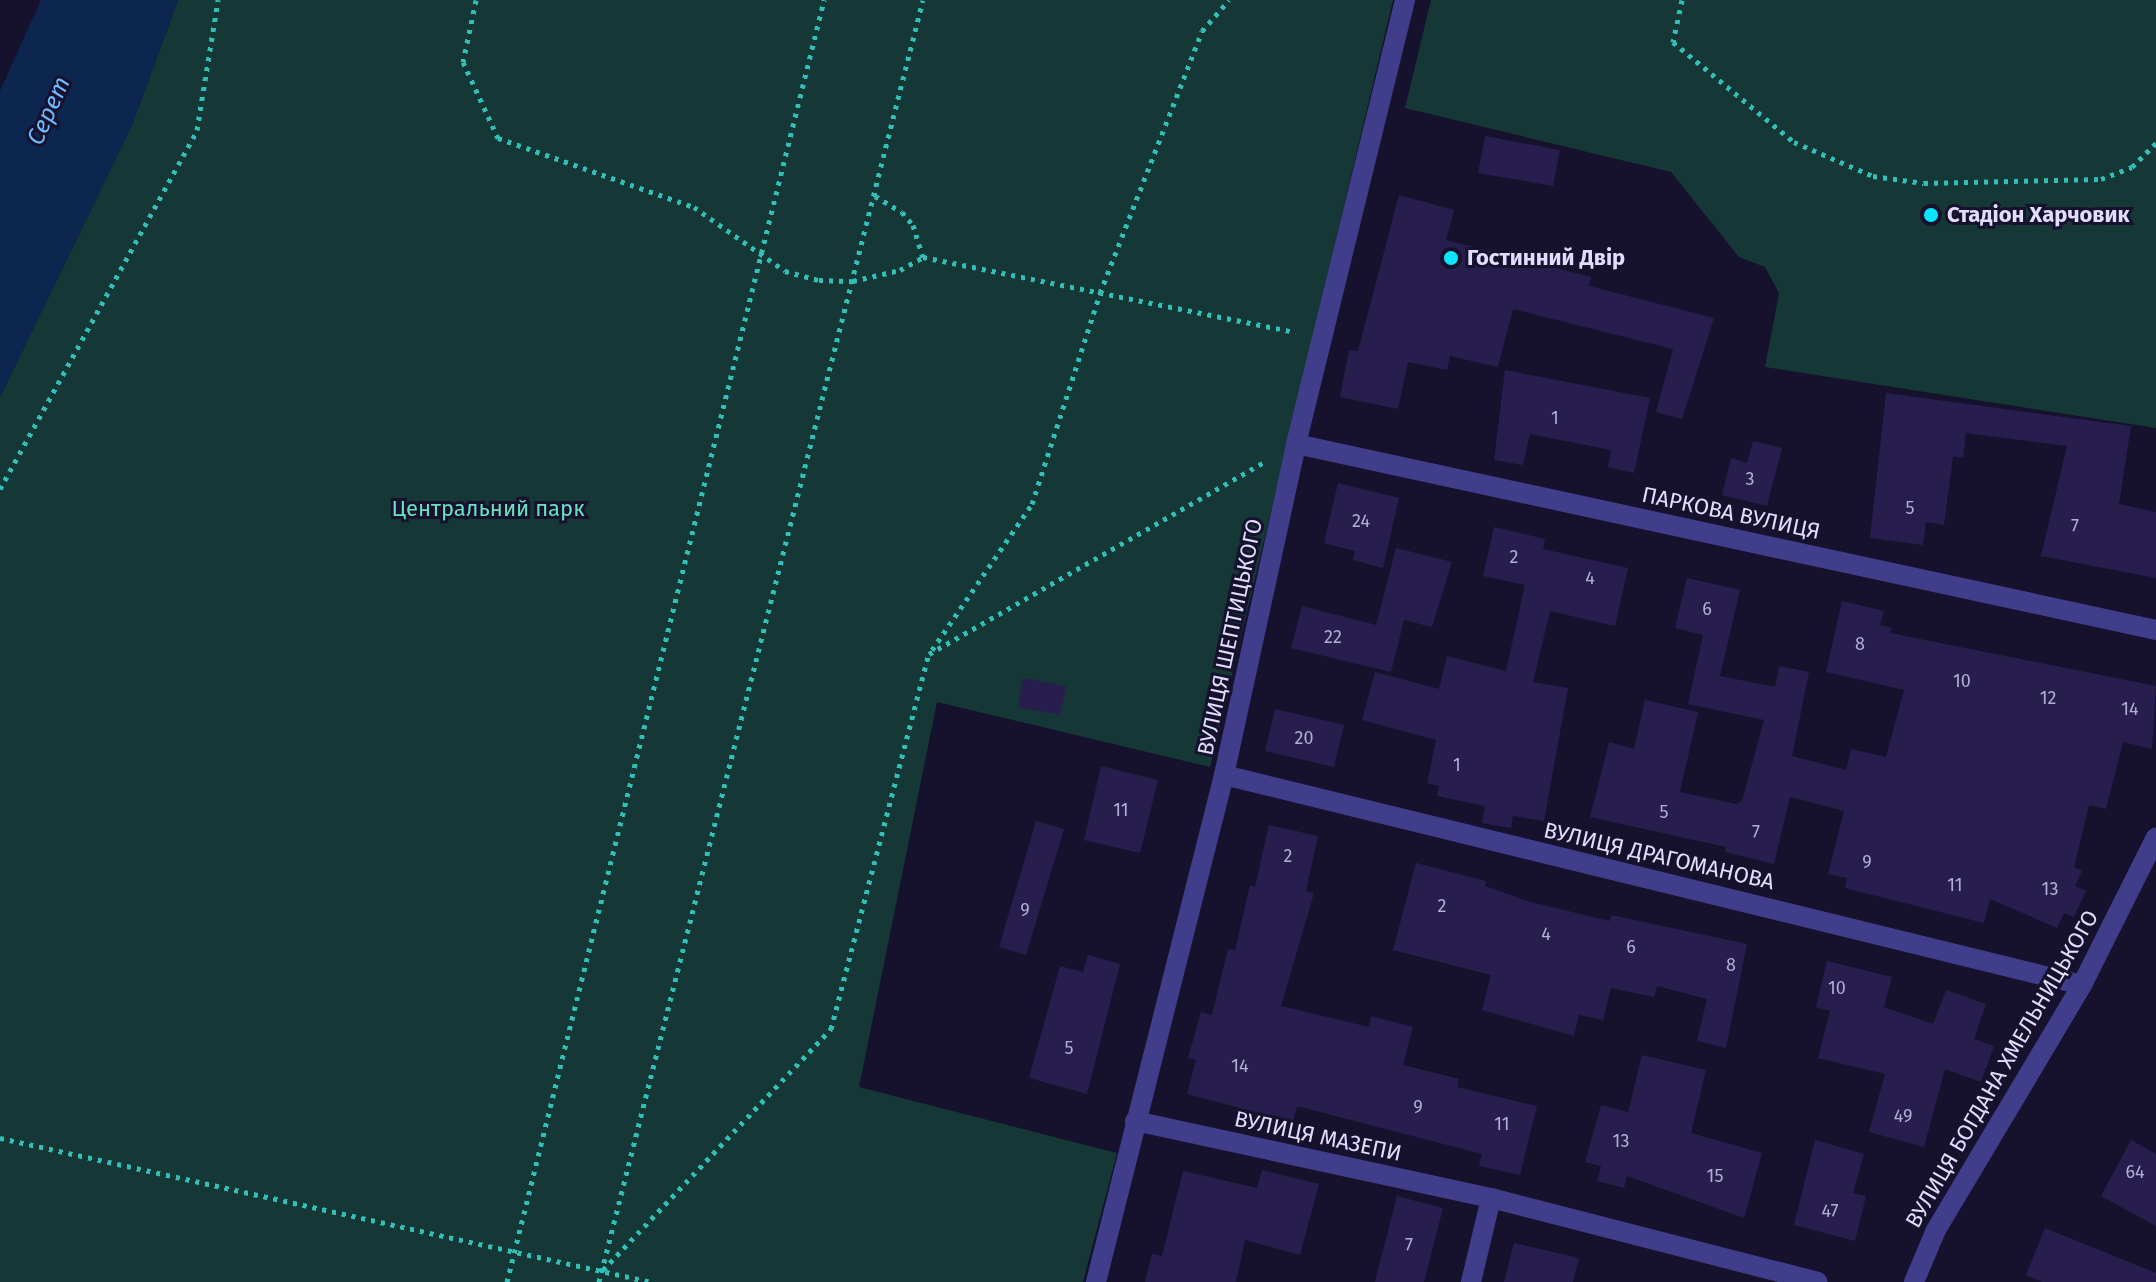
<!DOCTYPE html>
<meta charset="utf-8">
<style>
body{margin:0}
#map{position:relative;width:2156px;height:1282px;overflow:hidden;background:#16122d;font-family:"Fira Sans",sans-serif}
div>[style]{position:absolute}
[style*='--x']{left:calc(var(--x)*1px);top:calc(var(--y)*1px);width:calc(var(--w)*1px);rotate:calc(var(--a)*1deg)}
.green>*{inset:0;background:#153736}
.water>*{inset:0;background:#0d2650}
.building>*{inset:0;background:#281e4e}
.path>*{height:5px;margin-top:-2.5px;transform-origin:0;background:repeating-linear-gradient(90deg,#31bfb7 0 4px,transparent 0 10px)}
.minor>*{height:20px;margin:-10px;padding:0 10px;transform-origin:10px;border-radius:10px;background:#403d8b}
.dots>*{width:22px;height:22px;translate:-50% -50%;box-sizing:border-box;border:4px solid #16122d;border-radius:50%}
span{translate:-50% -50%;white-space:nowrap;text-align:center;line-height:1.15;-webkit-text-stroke:6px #16122d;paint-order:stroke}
.number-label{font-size:18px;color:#b3add3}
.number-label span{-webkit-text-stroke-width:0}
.poi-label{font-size:22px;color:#e1ddff;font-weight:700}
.left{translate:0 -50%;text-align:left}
.park-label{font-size:22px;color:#67e1c3}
.street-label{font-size:22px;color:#e1ddff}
.water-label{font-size:24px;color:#6cbaff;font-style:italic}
</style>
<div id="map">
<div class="green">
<div style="clip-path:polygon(178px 0,1393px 0,1210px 767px,937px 702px,859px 1087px,1117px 1153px,1083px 1282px,0 1282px,0 397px,132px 125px)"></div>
<div style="clip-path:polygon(1431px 0,2156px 0,2156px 428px,1765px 367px,1779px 293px,1765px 267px,1739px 257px,1671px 172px,1405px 108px)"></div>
</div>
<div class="water">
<div style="clip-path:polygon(41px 0,178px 0,132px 125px,0 397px,0 91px)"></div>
</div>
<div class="building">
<div style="clip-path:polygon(1485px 136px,1560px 150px,1553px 186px,1478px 173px)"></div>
<div style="clip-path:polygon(1399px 195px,1454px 210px,1446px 240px,1591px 277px,1589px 286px,1714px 318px,1682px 419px,1656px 412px,1673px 349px,1513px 309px,1498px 367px,1450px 356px,1447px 370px,1408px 362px,1398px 409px,1340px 397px,1349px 350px,1358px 351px)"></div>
<div style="clip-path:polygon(1505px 370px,1650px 398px,1634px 473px,1608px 467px,1611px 450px,1530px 434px,1523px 465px,1494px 460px)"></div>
<div style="clip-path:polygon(1886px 393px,2131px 426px,2119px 504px,2156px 512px,2156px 578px,2041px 556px,2067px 446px,1966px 433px,1963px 458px,1953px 456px,1944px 525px,1926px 522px,1923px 545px,1870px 538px)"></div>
<div style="clip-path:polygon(1753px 441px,1782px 448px,1767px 506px,1722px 495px,1731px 458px,1747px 463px)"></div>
<div style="clip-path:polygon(1338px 483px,1399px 498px,1383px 568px,1353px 560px,1355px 551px,1324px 543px)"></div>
<div style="clip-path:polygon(1494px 527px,1545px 539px,1543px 549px,1628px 568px,1615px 626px,1550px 611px,1533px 682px,1568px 688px,1544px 821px,1513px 816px,1511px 828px,1482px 823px,1485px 806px,1437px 796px,1439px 786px,1427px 783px,1436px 740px,1362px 720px,1375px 672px,1439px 689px,1447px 656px,1506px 671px,1525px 585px,1483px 576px)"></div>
<div style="clip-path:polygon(1396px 548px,1452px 562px,1432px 627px,1404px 620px,1391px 672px,1291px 648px,1302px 606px,1376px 625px)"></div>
<div style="clip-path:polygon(1687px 578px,1740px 590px,1720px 676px,1775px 687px,1779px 666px,1809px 672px,1792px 756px,1846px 770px,1851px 749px,1886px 757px,1904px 690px,1826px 672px,1842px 601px,1884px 611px,1880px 625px,1892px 628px,1890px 633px,2156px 686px,2152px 749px,2123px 742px,2106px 809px,2089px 805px,2074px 867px,2082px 871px,2075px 886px,2086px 891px,2074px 917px,2064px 913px,2057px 928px,1990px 899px,1984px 923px,1845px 888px,1847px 878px,1828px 874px,1844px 811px,1790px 797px,1774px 864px,1725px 852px,1726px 847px,1590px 817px,1609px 742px,1634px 749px,1645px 700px,1698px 712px,1680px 792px,1736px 804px,1742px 801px,1764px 720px,1688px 704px,1703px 635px,1675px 628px)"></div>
<div style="clip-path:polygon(1023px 678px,1066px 686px,1060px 715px,1018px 707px)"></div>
<div style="clip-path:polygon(1275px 709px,1344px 725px,1334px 767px,1265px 751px)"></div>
<div style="clip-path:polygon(1101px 766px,1158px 780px,1140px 853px,1084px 840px)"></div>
<div style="clip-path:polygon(1036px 821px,1064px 829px,1026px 955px,999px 947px)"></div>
<div style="clip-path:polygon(1269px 825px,1318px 836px,1306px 891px,1314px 893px,1281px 1006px,1369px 1027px,1371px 1016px,1413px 1027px,1403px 1065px,1459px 1079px,1457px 1087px,1537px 1106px,1520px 1175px,1479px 1166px,1482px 1154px,1297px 1106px,1293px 1122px,1187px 1094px,1196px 1060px,1188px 1058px,1201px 1012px,1212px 1015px,1228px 949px,1235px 950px,1250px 885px,1255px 887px)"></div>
<div style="clip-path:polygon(1416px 863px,1486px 881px,1485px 886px,1530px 902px,1610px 921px,1611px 915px,1747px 944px,1726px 1048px,1697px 1041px,1707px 999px,1657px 986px,1654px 997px,1611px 988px,1603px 1020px,1579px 1015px,1574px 1036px,1482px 1010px,1491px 975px,1393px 950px)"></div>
<div style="clip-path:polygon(1088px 955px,1120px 964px,1087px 1094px,1029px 1078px,1060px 966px,1083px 972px)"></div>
<div style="clip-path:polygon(1827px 961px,1892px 977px,1884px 1007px,1933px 1024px,1946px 990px,1986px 1004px,1974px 1039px,1994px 1046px,1981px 1082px,1945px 1069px,1924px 1147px,1869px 1132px,1885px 1074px,1818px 1058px,1830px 1011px,1816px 1007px)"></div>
<div style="clip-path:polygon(1642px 1055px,1706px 1070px,1691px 1133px,1762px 1153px,1744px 1218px,1627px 1176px,1624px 1188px,1597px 1181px,1601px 1166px,1585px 1162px,1601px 1105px,1628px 1112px)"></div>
<div style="clip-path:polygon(1815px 1140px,1864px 1154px,1853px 1193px,1866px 1196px,1855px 1241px,1794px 1225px)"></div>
<div style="clip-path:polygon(2131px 1140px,2156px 1154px,2156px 1226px,2101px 1196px)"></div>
<div style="clip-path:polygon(1262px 1170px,1319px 1184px,1300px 1255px,1245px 1240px,1236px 1282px,1145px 1282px,1152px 1254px,1162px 1256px,1183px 1171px,1257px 1188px)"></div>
<div style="clip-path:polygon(1397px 1196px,1443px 1208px,1424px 1282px,1375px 1282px)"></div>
<div style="clip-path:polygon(2045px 1228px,2156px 1273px,2156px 1282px,2042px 1282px,2026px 1275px)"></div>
<div style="clip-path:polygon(1514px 1243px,1579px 1258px,1573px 1282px,1504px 1282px)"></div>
</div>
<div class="path">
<div style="--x:476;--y:0;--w:63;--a:101.8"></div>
<div style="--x:463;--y:62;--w:84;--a:65.3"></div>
<div style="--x:498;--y:138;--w:208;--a:19.4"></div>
<div style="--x:694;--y:207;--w:111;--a:35.1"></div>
<div style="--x:785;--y:271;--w:35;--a:15"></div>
<div style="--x:819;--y:280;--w:34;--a:2"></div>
<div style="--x:853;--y:281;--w:48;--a:-13.2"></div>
<div style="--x:900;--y:270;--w:26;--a:-29"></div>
<div style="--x:923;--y:257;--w:380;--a:11.4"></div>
<div style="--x:1682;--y:0;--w:43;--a:102.1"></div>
<div style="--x:1673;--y:42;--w:157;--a:39.6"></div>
<div style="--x:1794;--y:142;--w:86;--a:23.3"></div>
<div style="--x:1873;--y:176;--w:51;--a:7.8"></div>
<div style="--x:1924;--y:183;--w:177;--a:-1.3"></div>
<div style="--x:2101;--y:179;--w:33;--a:-21"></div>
<div style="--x:2132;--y:167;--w:34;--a:-45"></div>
<div style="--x:875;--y:196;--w:31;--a:31"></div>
<div style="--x:902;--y:212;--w:17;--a:50"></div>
<div style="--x:913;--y:225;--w:34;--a:73"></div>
<div style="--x:0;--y:489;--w:409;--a:-61.2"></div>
<div style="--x:197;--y:130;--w:132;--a:-80.8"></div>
<div style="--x:932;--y:650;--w:177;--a:-55.6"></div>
<div style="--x:1032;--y:504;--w:222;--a:-72.1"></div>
<div style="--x:1100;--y:293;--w:281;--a:-68.7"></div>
<div style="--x:1202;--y:31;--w:41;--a:-48.9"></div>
<div style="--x:0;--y:1138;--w:667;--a:12.47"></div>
<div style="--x:603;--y:1270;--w:332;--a:-46.6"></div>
<div style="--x:831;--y:1029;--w:388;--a:-75.4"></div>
<div style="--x:929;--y:654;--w:386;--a:-29.8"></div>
<div style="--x:507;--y:1282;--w:1321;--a:-76.11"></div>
<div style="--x:599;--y:1282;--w:1322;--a:-75.82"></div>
</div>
<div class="minor">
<div style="--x:1296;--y:444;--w:880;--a:12.2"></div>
<div style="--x:1224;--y:775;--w:883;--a:13.75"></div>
<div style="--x:1135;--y:1121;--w:364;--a:12.2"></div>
<div style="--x:1491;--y:1198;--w:337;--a:14.4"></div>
<div style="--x:1096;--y:1282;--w:523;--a:-75.83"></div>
<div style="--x:1224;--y:775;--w:339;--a:-77.7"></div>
<div style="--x:1296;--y:444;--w:457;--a:-76.2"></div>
<div style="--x:1471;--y:1282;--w:86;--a:-76.6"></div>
<div style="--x:1914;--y:1282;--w:56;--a:-67.1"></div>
<div style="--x:1936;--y:1230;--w:285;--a:-59.2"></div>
<div style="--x:2082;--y:985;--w:165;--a:-63.4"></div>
</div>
<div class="dots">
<div style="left:1931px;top:215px;background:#0ae5fe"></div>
<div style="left:1451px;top:258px;background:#0ae5fe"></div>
</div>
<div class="number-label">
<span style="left:1555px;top:418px">1</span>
<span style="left:1750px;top:479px">3</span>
<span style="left:1910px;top:508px">5</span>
<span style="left:1361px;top:521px">24</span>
<span style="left:2075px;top:526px">7</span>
<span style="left:1514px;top:557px">2</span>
<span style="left:1590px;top:578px">4</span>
<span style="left:1707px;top:609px">6</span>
<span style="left:1333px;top:637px">22</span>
<span style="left:1860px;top:644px">8</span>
<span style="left:1962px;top:681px">10</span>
<span style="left:2048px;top:698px">12</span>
<span style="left:2130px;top:709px">14</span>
<span style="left:1304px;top:738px">20</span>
<span style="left:1457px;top:765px">1</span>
<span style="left:1121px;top:810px">11</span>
<span style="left:1664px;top:812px">5</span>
<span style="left:1756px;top:832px">7</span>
<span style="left:1288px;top:856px">2</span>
<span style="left:1867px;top:862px">9</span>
<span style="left:1955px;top:885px">11</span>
<span style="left:2050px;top:889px">13</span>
<span style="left:1442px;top:906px">2</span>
<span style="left:1025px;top:910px">9</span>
<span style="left:1546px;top:934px">4</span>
<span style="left:1631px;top:947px">6</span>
<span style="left:1731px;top:965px">8</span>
<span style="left:1837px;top:988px">10</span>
<span style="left:1069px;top:1048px">5</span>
<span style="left:1240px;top:1066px">14</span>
<span style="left:1418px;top:1107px">9</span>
<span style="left:1903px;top:1116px">49</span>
<span style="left:1502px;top:1124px">11</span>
<span style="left:1621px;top:1141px">13</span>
<span style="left:2135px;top:1172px">64</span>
<span style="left:1715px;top:1176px">15</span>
<span style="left:1830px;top:1211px">47</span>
<span style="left:1409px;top:1245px">7</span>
</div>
<div class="poi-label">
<span class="left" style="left:1947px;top:215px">Стадіон Харчовик</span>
<span class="left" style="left:1467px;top:258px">Гостинний Двір</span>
</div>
<div class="park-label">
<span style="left:488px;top:509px">Центральний парк</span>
</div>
<div class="street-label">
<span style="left:1731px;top:513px;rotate:12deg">ПАРКОВА ВУЛИЦЯ</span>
<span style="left:1230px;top:637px;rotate:-78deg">ВУЛИЦЯ ШЕПТИЦЬКОГО</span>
<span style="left:1659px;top:856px;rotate:13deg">ВУЛИЦЯ ДРАГОМАНОВА</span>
<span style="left:2002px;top:1069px;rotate:-60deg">ВУЛИЦЯ БОГДАНА ХМЕЛЬНИЦЬКОГО</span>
<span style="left:1318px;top:1136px;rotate:12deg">ВУЛИЦЯ МАЗЕПИ</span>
</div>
<div class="water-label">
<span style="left:49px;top:111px;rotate:-66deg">Серет</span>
</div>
</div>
